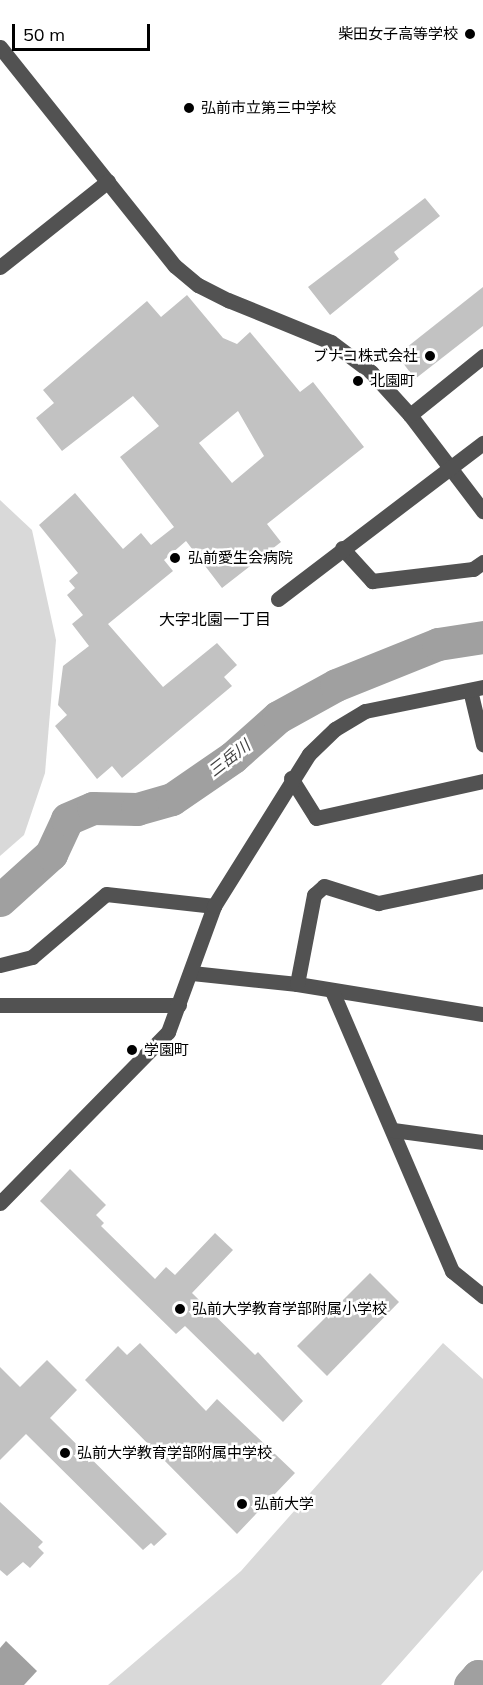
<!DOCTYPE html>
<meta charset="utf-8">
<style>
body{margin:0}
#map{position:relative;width:483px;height:1685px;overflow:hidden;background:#fff;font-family:Mulish,"Noto Sans JP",sans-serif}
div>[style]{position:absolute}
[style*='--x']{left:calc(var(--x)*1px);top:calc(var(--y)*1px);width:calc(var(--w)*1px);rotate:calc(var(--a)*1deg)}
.green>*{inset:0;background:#d9d9d9}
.water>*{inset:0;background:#a0a0a0}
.stream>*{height:5px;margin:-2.5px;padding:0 2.5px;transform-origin:2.5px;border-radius:2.5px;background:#a0a0a0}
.river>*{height:33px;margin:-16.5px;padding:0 16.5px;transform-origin:16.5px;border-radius:16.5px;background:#a0a0a0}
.building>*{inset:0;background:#c2c2c2}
.minor>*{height:15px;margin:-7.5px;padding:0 7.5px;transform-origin:7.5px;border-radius:7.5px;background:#525252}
.dots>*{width:16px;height:16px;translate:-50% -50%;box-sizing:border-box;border:3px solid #fff;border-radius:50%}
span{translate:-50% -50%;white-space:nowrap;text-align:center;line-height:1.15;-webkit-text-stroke:5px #fff;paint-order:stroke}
.poi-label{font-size:15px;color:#000}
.right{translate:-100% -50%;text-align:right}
.left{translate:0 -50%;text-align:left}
.neighbourhood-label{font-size:16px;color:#000}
.water-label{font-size:16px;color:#414141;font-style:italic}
.scale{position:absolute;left:12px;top:24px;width:138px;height:27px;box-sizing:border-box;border:3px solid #000;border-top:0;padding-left:8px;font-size:18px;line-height:21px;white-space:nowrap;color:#000;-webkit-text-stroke:4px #fff;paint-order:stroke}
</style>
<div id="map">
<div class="green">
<div style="clip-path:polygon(0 500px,32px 530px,56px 640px,45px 773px,24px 835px,0 856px)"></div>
<div style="clip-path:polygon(443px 1343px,483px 1379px,483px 1570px,381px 1685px,108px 1685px,241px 1571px)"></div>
</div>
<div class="water">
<div style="clip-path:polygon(6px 1641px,37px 1671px,24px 1685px,0 1685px,0 1648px)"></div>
</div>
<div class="stream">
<div style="--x:478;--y:1676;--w:6;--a:-31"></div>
</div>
<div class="river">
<div style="--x:0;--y:900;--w:69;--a:-42"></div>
<div style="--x:51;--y:854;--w:38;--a:-65"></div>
<div style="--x:67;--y:819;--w:28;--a:-23"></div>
<div style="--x:93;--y:808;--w:44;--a:1.3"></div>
<div style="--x:137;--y:809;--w:36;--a:-16"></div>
<div style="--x:172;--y:799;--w:74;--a:-34.5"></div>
<div style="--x:233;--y:757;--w:60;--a:-41.6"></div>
<div style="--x:278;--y:717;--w:66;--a:-28.9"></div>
<div style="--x:336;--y:685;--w:110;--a:-21.9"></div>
<div style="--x:438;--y:644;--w:46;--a:-8.8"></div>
<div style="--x:470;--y:1685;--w:12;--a:-48"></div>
<div style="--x:478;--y:1676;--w:6;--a:31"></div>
</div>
<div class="building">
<div style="clip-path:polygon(425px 198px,440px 216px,394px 252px,399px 259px,330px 315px,308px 287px)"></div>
<div style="clip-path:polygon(483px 287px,483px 326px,415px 379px,397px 355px)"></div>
<div style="clip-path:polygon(evenodd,187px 295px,223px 338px,237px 344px,250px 332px,300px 392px,313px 382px,364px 447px,267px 524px,281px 542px,222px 588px,186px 541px,164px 560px,173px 571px,108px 624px,163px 687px,217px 643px,237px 665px,224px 677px,232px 686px,122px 778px,112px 766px,97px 779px,55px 726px,67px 715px,58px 705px,63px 666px,89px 646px,72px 624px,83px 615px,67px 595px,75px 588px,69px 581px,78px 573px,39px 525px,75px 493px,123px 549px,141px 533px,151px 545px,174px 527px,120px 457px,159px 426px,133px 396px,62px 451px,36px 418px,54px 403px,43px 390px,147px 301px,161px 317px,187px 295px,238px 411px,264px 456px,232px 483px,199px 443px,238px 411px)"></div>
<div style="clip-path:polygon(70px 1169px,106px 1205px,96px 1215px,104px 1223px,101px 1226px,155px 1279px,166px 1267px,175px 1275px,215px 1233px,233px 1250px,192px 1293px,255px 1355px,258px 1352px,303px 1401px,283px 1422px,185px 1326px,176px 1334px,40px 1201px)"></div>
<div style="clip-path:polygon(370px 1273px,399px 1302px,327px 1376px,297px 1346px)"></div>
<div style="clip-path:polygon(140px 1343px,206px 1411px,217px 1399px,295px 1473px,237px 1534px,85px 1380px,118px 1346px,127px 1355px)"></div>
<div style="clip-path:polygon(47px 1360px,77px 1390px,50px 1418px,167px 1534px,154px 1546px,151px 1543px,143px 1550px,26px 1434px,0 1460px,0 1367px,20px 1387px)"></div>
<div style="clip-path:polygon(0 1502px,43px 1542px,38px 1547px,44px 1553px,30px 1568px,23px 1562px,7px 1576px,0 1570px)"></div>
</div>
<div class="minor">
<div style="--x:0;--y:47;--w:280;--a:51.4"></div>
<div style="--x:175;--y:266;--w:30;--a:40"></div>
<div style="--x:198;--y:285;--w:34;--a:27"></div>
<div style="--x:228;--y:300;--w:111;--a:22.2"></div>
<div style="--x:331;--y:342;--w:50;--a:36.9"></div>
<div style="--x:371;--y:372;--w:58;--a:47.8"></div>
<div style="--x:410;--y:415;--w:121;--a:52.8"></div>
<div style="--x:0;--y:267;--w:138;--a:-38.5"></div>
<div style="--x:410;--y:415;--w:94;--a:-38.9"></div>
<div style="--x:342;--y:548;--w:45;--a:47.7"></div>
<div style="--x:372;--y:581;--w:102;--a:-6.8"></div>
<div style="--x:473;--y:569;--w:12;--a:-35"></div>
<div style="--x:278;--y:599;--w:258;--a:-37.3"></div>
<div style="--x:470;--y:690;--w:56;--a:76.5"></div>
<div style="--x:291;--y:778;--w:47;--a:58"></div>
<div style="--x:316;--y:818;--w:171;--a:-12.5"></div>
<div style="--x:0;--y:965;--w:33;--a:-14"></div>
<div style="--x:32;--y:957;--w:97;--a:-40.4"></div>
<div style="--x:106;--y:894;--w:109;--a:6.3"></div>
<div style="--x:192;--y:973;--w:106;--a:6"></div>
<div style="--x:297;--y:984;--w:188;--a:9.2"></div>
<div style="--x:297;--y:984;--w:91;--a:-79.2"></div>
<div style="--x:314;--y:895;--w:13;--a:-42"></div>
<div style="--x:324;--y:886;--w:57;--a:17.5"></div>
<div style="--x:378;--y:903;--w:107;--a:-11.8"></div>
<div style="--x:332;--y:991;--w:305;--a:66.8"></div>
<div style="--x:452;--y:1271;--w:40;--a:39"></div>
<div style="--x:0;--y:1005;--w:179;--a:0"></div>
<div style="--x:393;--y:1130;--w:91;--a:7.6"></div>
<div style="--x:0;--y:1203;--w:240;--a:-45.5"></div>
<div style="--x:168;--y:1032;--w:134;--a:-69.9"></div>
<div style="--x:214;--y:906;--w:179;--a:-58"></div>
<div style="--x:309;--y:754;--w:36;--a:-44"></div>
<div style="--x:335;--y:729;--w:35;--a:-31"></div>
<div style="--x:365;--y:711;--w:120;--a:-11.5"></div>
</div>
<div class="dots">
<div style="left:470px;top:34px;background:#000"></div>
<div style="left:189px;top:108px;background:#000"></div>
<div style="left:430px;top:356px;background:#000"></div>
<div style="left:358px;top:381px;background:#000"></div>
<div style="left:175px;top:558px;background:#000"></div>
<div style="left:132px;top:1050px;background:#000"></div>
<div style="left:180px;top:1309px;background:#000"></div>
<div style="left:65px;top:1453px;background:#000"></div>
<div style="left:242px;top:1504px;background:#000"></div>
</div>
<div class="poi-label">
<span class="right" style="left:458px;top:34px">柴田女子高等学校</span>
<span class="left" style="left:201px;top:108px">弘前市立第三中学校</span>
<span class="right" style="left:418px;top:356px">ブナコ株式会社</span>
<span class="left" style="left:370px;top:381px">北園町</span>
<span class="left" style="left:188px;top:558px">弘前愛生会病院</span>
<span class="left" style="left:144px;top:1050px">学園町</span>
<span class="left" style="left:192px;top:1309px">弘前大学教育学部附属小学校</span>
<span class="left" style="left:77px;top:1453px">弘前大学教育学部附属中学校</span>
<span class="left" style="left:254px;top:1504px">弘前大学</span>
</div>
<div class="neighbourhood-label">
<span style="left:215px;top:619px">大字北園一丁目</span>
</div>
<div class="water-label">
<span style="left:229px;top:758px;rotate:-38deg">三岳川</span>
</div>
<div class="scale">50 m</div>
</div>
